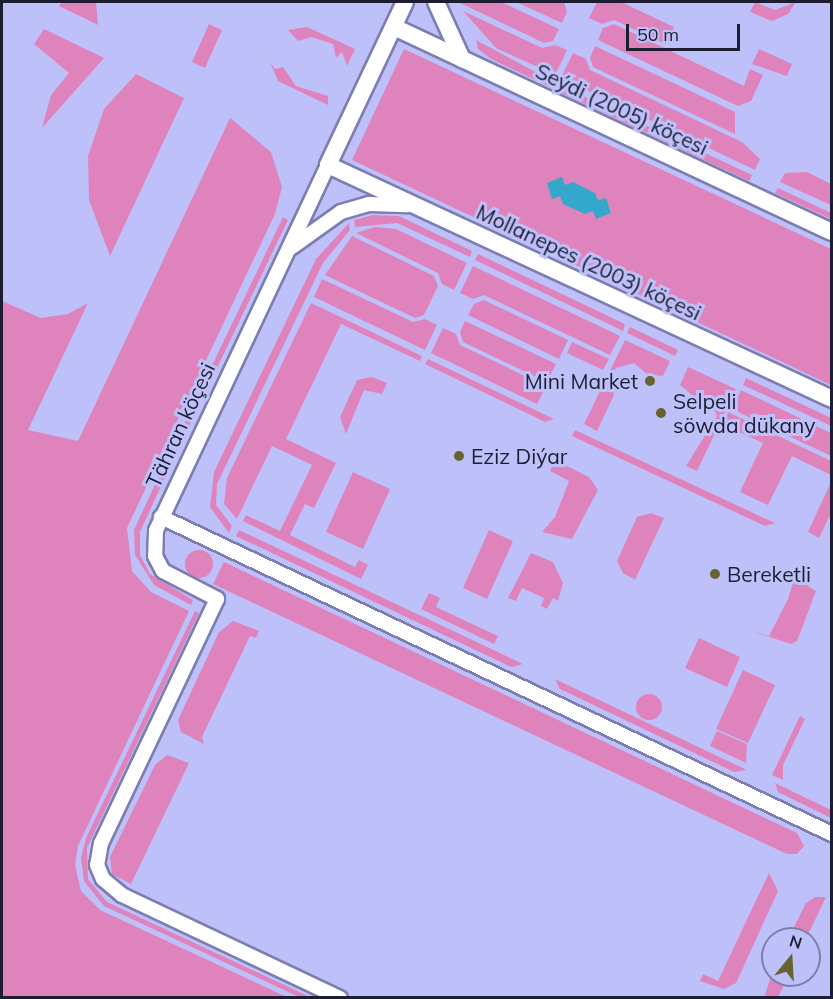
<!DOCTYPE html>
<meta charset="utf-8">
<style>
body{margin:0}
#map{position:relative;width:833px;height:999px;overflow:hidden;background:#bec1f9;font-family:Mulish,sans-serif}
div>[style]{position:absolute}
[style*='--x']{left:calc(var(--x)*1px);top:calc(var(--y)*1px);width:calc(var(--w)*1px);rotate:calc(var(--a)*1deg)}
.green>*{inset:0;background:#df83bd}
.round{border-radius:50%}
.water>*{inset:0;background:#33a8cb}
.roads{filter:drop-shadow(2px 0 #7c7eb2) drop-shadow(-2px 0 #7c7eb2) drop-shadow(0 2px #7c7eb2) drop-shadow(0 -2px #7c7eb2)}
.minor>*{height:14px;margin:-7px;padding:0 7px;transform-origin:7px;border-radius:7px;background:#fff}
.tertiary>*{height:16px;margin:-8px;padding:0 8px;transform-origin:8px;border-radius:8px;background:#fff}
.dots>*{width:16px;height:16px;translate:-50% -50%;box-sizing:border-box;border:3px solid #bec1f9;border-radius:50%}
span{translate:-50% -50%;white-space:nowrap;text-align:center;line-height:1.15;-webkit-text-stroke:6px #bec1f9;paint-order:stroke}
.street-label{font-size:21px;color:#1d1d32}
.poi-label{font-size:21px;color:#1d1d32}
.right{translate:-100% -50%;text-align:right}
.left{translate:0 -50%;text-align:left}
.frame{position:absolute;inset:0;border:3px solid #1d1d32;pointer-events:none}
.north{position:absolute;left:761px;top:927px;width:60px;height:60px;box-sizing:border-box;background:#bec1f9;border:2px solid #7e7fa9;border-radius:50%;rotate:18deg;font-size:16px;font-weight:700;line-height:24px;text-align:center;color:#1d1d32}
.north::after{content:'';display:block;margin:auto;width:21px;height:27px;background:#68622f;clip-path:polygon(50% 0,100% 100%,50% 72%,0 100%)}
.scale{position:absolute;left:626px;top:24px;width:114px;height:27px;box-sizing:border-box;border:3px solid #1d1d32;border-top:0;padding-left:8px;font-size:18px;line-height:21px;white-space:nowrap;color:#1d1d32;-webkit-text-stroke:4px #bec1f9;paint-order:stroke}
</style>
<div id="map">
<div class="green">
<div style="clip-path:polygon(62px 2px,96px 2px,98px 25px,59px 6px)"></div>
<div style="clip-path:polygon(458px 2px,501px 2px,559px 29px,553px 41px,544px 43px)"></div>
<div style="clip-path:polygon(516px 2px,564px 2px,567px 12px,562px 23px)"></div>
<div style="clip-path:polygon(597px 2px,621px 2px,674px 27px,666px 44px,614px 20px,602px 24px,589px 18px)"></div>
<div style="clip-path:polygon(755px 2px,775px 10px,796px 2px,788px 14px,772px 21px,750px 12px)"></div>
<div style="clip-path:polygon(463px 11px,542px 48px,555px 45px,567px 50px,555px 75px,496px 48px)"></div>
<div style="clip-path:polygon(209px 24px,222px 30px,205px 68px,192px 62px)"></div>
<div style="clip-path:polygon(614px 24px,744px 86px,750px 69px,763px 75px,751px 101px,738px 106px,598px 40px,603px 28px)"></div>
<div style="clip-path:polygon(307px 27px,355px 49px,347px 66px,342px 52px,336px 58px,333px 44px,311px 37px,298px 41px,288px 30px)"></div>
<div style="clip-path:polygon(44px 29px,104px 58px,42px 128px,51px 95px,69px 73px,34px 44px)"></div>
<div style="clip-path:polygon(476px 40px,552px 81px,550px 87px,491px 59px,478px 49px)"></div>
<div style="clip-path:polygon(595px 46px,735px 112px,735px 134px,593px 67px,590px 58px)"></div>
<div style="clip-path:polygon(404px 49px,831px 249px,831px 385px,352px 160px)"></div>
<div style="clip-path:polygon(759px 49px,792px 64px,787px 76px,752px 64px)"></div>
<div style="clip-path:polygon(573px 53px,586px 59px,590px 70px,742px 142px,760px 159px,755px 170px,561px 78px)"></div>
<div style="clip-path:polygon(270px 62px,275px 69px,283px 67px,296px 86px,328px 96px,328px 105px,278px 81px)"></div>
<div style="clip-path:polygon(136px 74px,184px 98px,110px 256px,89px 200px,88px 156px,104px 109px)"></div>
<div style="clip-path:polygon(558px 84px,752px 175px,749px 181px,555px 90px)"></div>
<div style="clip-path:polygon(230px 118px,271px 152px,282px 187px,275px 214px,127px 528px,132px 571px,151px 592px,189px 611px,78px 846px,75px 865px,81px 891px,100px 910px,287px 997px,2px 997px,2px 301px,41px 318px,68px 314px,88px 303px,28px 430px,78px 441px)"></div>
<div style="clip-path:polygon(807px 172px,831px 184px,831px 205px,780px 182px,785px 173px)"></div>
<div style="clip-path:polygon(778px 188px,831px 213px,831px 219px,775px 193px)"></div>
<div style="clip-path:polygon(373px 215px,399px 216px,472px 251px,470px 257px,397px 223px,355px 227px,354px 220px)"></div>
<div style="clip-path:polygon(283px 217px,288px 220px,170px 466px,165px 464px)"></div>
<div style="clip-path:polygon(349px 223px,350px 230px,323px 263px,217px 484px,216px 505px,232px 526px,229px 533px,210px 507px,214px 472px,316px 259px)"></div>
<div style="clip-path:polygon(375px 227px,396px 229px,467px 263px,454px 290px,442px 284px,438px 273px,356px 233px)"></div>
<div style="clip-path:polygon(352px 236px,434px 276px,438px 286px,424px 315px,415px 318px,325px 275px)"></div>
<div style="clip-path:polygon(478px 254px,625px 324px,623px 331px,475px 260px)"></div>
<div style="clip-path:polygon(473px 266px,620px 336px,610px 355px,484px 295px,473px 299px,460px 293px)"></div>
<div style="clip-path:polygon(322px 279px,413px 322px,425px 319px,437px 325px,425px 350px,314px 297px)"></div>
<div style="clip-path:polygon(484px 300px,568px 340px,559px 359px,468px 315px,474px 304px)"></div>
<div style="clip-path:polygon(311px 303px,422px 356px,420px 361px,341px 324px,286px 439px,336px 463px,314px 508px,305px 504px,290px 535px,355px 567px,359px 560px,368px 565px,361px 579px,243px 521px,246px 515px,280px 531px,312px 465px,272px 446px,237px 519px,224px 504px,227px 478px)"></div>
<div style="clip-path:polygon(465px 321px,556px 364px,547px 382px,463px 342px,460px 332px)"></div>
<div style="clip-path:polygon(630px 327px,678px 350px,675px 356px,627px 333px)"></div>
<div style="clip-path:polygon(443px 328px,456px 334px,460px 345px,546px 386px,537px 404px,431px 353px)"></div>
<div style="clip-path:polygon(625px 340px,670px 361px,663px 376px,647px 374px,634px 363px,616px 368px,610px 380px,614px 395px,597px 431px,584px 424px)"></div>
<div style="clip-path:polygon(572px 342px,609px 359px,603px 370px,567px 353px)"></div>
<div style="clip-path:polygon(428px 359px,554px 419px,545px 422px,425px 364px)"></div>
<div style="clip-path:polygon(688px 367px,736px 389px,697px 471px,686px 466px,717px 416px,709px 399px,693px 396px,680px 385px)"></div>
<div style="clip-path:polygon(372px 377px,387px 383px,382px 394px,364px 390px,346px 434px,340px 417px,357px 380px)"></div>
<div style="clip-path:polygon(746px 378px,831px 418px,831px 426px,743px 385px)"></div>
<div style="clip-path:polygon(741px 390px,831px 433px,831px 456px,732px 409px)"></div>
<div style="clip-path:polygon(728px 412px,831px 461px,831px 475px,792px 456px,768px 505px,740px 492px,763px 443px,722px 424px)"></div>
<div style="clip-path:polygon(575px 430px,775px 523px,765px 526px,572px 436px)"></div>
<div style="clip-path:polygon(555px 460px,589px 477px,598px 490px,572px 539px,542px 532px,555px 517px,569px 481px,550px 471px)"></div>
<div style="clip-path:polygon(162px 469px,168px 471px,140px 532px,140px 555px,150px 574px,193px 600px,191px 605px,154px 585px,135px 555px,134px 530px)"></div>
<div style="clip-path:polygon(353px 472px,390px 489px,363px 549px,326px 532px)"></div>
<div style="clip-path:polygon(831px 482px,831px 513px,819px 538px,808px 532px)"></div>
<div style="clip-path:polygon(651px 513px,664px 518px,635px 580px,623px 573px,617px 561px,637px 517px)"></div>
<div style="clip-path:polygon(239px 530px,523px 664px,511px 667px,236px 536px)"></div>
<div style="clip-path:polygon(489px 530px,513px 541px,487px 599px,463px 588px)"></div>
<div class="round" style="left:185px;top:550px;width:28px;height:28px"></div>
<div style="clip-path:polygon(531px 553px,553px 562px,563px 583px,558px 601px,553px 598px,547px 609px,541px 606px,544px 598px,522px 588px,516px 601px,508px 598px)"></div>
<div style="clip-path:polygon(224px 562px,797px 833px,804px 846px,797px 854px,787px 854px,213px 584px)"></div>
<div style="clip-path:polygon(776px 566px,816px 591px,797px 641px,791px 644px,751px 631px,769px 636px,788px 599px,793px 583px,772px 574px)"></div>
<div style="clip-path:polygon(429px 593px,440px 598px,436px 607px,498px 636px,494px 644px,421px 609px)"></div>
<div style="clip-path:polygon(195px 611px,199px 613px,87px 848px,88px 879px,107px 902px,310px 997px,299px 997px,104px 906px,84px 881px,81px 858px,86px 838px)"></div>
<div style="clip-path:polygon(233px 621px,259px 631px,256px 638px,250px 636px,202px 737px,204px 744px,181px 732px,178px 720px,219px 632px)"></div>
<div style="clip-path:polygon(699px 638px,740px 657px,727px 687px,685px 668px)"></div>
<div style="clip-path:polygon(743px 670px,775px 685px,748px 743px,716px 729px)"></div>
<div style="clip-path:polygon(555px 679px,747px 770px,734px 772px,560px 689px)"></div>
<div class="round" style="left:636px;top:694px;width:26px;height:26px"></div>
<div style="clip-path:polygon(800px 716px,805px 719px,783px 765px,783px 780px,772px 775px)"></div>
<div style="clip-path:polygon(717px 731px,747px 744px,746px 763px,710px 746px)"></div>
<div style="clip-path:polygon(167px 755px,189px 763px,131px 884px,112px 874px,110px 857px,155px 765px)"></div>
<div style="clip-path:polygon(775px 783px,831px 810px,831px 818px,778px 792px)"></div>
<div style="clip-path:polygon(769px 873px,778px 891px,736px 983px,724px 989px,700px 981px,703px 974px,718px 981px)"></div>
<div style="clip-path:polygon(815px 897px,826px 897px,806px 939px,788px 939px,806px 903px)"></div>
<div style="clip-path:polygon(773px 971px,789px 975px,778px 997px,764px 997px)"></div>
</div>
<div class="water">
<div style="clip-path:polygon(562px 177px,565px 185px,573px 182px,595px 193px,598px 200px,606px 198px,611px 213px,596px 219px,593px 211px,585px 214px,563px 204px,560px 196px,552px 199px,547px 183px)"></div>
</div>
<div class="roads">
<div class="minor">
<div style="--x:328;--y:165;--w:404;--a:115.2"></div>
<div style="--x:156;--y:531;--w:25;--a:92"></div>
<div style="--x:155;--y:556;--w:17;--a:62"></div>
<div style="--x:163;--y:571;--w:61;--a:27.4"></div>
<div style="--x:217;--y:599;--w:270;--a:115.4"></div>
<div style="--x:101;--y:843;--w:22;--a:100"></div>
<div style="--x:97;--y:865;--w:15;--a:67"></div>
<div style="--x:103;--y:879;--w:25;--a:40"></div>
<div style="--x:122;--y:895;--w:241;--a:25.3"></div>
<div style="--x:292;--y:247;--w:60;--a:-35.5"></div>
<div style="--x:341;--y:212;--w:29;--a:-16"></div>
<div style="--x:369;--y:204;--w:38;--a:2"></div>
<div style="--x:161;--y:517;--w:742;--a:25.29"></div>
</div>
<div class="tertiary">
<div style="--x:405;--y:2;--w:180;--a:115.3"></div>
<div style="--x:328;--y:165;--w:556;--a:24.9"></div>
<div style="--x:436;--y:2;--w:63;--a:65.5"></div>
<div style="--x:394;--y:27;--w:484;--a:25.1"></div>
</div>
</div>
<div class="dots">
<div style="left:650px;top:381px;background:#68622f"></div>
<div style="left:661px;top:413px;background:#68622f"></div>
<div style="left:459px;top:456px;background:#68622f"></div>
<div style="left:715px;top:574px;background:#68622f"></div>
</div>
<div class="street-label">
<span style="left:622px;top:109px;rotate:25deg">Seýdi (2005) köçesi</span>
<span style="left:589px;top:262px;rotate:25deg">Mollanepes (2003) köçesi</span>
<span style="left:180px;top:425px;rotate:-65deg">Tähran köçesi</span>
</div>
<div class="poi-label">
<span class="right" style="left:638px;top:381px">Mini Market</span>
<span class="left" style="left:673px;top:413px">Selpeli<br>söwda dükany</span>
<span class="left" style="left:471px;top:456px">Eziz Diýar</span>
<span class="left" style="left:727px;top:574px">Bereketli</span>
</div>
<div class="frame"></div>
<div class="north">N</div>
<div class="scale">50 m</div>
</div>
